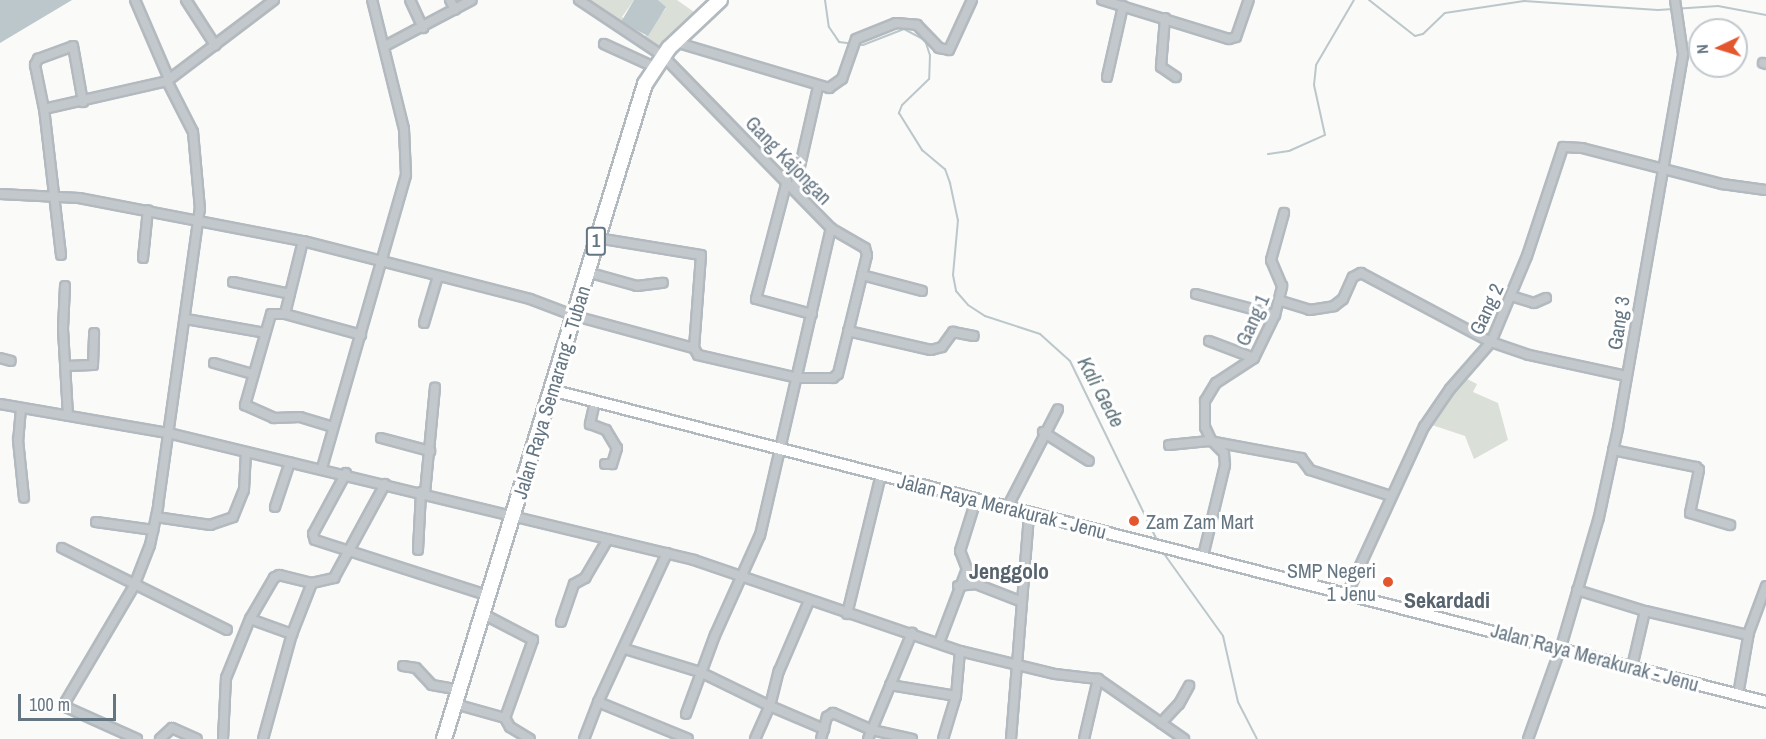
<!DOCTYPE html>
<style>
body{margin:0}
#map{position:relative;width:1766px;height:739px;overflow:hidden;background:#fafaf8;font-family:"Archivo Narrow",sans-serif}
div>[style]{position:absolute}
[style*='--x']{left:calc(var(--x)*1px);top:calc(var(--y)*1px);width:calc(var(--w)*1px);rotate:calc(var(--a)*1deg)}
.green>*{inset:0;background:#dadfd7}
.water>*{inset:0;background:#bbc7cb}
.stream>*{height:2px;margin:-1px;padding:0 1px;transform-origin:1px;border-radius:1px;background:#bbc7cb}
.roads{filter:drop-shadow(2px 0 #b3babf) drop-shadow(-2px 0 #b3babf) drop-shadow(0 2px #b3babf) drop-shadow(0 -2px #b3babf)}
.street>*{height:8px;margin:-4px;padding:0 4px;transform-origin:4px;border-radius:4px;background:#c3c8cc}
.secondary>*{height:10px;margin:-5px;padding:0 5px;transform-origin:5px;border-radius:5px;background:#fff}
.highway>*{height:14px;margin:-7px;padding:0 7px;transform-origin:7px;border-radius:7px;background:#fff}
.dots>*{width:16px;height:16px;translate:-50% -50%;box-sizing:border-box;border:3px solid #fff;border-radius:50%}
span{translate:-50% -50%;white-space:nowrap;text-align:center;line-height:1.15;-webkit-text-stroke:6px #fff;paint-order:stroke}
.shield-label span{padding:2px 4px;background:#fff;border:2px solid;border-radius:4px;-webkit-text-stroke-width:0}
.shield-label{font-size:18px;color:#657683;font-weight:700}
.street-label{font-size:20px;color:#657683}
.poi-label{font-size:20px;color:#657683}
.left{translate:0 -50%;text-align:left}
.right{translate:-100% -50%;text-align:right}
.water-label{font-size:21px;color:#60757c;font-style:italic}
.quarter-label{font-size:22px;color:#57646e;font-weight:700}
.north{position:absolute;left:1688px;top:18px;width:60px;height:60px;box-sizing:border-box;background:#fff;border:2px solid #c1c8cd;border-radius:50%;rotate:266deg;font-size:16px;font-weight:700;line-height:24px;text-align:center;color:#657683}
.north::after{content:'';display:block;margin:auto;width:21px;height:27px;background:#e4572e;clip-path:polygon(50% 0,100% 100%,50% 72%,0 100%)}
.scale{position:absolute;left:18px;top:694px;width:98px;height:27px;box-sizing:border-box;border:3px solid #657683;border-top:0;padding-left:8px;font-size:18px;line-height:21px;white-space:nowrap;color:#657683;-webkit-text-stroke:4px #fff;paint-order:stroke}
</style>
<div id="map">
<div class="green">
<div style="clip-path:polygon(584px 0,634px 0,622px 17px,645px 36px,666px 8px,658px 0,677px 0,694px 12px,659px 50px)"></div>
<div style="clip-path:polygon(1465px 378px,1477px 384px,1473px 392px,1498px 403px,1508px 440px,1474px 459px,1465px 436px,1429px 424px)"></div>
</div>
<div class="water">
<div style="clip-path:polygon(0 0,72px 0,0 43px)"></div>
<div style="clip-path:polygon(634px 0,658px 0,666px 7px,648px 36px,621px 22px)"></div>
</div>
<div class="stream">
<div style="--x:825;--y:0;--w:27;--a:82"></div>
<div style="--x:829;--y:27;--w:18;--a:56"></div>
<div style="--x:839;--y:42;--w:24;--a:7"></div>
<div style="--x:863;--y:45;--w:44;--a:-21.3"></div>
<div style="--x:904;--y:29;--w:24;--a:28"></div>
<div style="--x:925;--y:40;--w:16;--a:72"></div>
<div style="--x:930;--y:55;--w:24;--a:92"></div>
<div style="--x:929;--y:79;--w:37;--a:136"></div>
<div style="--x:902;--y:105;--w:9;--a:111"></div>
<div style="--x:899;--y:113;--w:44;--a:58.1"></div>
<div style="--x:922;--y:150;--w:30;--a:40"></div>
<div style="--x:945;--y:169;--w:15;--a:70"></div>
<div style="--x:950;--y:183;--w:38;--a:78"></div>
<div style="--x:958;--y:220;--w:55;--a:95.2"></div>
<div style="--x:953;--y:275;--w:16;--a:79"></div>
<div style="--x:956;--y:291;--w:18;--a:49"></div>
<div style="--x:968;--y:305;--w:20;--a:33"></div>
<div style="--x:985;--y:316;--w:58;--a:18.1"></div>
<div style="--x:1040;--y:334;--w:40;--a:42"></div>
<div style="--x:1070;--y:361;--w:199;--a:64.1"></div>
<div style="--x:1369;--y:0;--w:58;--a:38"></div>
<div style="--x:1415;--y:36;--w:8;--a:-14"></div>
<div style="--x:1423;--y:34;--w:30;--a:-44"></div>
<div style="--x:1445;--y:13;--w:80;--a:-8.6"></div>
<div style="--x:1524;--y:1;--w:134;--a:3.8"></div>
<div style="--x:1658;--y:10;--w:60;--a:-3.8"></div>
<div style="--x:1718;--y:6;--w:49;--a:10.6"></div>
<div style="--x:1268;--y:154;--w:21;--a:-8"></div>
<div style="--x:1289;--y:151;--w:39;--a:-24"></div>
<div style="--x:1325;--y:135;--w:51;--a:-102.4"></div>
<div style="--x:1314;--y:85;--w:20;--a:-84"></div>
<div style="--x:1316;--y:65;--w:75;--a:-59.7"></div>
<div style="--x:1162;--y:551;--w:105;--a:54.3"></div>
<div style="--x:1223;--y:636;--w:68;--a:77.2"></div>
<div style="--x:1238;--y:702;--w:42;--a:62.8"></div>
</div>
<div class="roads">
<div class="street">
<div style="--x:135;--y:0;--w:86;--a:66.7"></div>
<div style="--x:186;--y:0;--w:54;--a:57.2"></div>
<div style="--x:410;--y:0;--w:31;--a:65"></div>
<div style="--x:450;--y:0;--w:11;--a:63"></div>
<div style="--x:579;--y:0;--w:101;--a:33.7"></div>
<div style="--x:663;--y:56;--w:240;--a:45.7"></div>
<div style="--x:831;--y:228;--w:315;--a:103"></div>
<div style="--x:760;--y:535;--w:110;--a:114.2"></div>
<div style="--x:715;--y:635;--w:84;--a:110.2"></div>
<div style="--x:1102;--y:0;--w:133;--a:17.1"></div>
<div style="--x:1229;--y:39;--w:7;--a:-16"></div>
<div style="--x:1236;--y:37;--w:39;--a:-71"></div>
<div style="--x:1165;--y:18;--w:49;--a:94.7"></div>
<div style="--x:1161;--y:67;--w:18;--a:34"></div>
<div style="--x:675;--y:42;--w:161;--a:16.6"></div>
<div style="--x:829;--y:88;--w:16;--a:-35"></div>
<div style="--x:842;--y:79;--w:42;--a:-70.7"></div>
<div style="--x:856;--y:39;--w:43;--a:-21.8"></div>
<div style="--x:896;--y:23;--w:21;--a:5"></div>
<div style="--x:917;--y:25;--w:32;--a:46"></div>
<div style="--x:939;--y:48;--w:10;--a:11"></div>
<div style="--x:949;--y:50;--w:55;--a:-65.3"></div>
<div style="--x:604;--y:44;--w:55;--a:24.7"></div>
<div style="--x:385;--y:46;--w:98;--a:-27.9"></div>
<div style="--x:1763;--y:63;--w:3;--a:18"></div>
<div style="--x:1107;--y:77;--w:73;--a:-77.3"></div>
<div style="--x:44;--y:109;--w:126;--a:-12.8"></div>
<div style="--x:167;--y:81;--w:134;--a:-37.1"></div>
<div style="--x:787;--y:181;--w:122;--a:104.7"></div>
<div style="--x:756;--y:299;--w:58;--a:15"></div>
<div style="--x:795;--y:188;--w:104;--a:-77.2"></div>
<div style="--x:0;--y:194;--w:79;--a:2.9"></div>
<div style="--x:79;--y:198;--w:228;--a:10.9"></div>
<div style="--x:303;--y:241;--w:234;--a:14.3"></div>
<div style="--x:530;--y:299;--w:48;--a:20.7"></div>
<div style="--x:575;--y:316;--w:123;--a:15.1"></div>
<div style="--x:597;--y:238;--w:105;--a:9.3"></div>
<div style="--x:701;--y:255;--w:93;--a:94.3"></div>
<div style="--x:694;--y:348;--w:8;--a:60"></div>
<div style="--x:698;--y:355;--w:103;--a:13"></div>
<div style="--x:798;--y:378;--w:35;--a:0"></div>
<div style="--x:833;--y:378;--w:6;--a:-39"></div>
<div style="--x:838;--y:374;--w:122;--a:-76.3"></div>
<div style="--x:867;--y:255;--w:7;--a:-106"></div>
<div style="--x:865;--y:248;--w:39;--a:-150"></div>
<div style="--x:303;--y:241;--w:75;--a:103.9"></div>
<div style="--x:285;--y:314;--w:14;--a:180"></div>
<div style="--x:271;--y:314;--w:95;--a:105.9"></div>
<div style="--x:245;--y:405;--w:32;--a:24"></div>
<div style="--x:274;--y:418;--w:26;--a:-2"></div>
<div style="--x:300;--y:417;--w:34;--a:17"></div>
<div style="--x:61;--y:255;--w:147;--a:-96.6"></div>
<div style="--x:44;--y:109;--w:45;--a:-101.6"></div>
<div style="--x:35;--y:65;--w:7;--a:-63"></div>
<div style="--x:38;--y:59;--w:37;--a:-20"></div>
<div style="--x:73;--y:46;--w:57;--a:79.9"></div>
<div style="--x:143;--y:258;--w:48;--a:-84.1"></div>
<div style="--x:587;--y:272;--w:52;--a:15.6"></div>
<div style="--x:637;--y:286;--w:26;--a:-7"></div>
<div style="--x:862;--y:275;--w:62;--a:14.9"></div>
<div style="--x:233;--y:282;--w:58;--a:11.9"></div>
<div style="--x:65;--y:286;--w:43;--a:92.7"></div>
<div style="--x:63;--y:329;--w:87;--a:86.7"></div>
<div style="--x:1196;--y:294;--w:82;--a:14.9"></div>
<div style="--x:1511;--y:296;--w:24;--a:17"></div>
<div style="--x:1534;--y:303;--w:13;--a:-23"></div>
<div style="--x:1281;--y:301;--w:30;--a:17"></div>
<div style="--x:1310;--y:310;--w:24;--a:-9"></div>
<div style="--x:1334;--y:306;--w:11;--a:-38"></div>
<div style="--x:1343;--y:299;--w:24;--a:-66"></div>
<div style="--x:1353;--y:277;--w:9;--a:-27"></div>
<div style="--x:1361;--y:273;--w:147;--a:28"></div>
<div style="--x:1491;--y:342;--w:40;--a:18.9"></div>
<div style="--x:1529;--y:355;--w:99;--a:12.2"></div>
<div style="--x:285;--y:314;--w:79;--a:15.4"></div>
<div style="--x:186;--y:319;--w:80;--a:10"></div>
<div style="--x:424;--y:323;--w:49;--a:-73.4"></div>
<div style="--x:848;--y:331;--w:85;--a:12.9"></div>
<div style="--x:931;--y:350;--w:11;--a:-15"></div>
<div style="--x:942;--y:347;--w:19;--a:-54"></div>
<div style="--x:953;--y:332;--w:21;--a:11"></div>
<div style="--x:1209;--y:341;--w:48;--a:20.7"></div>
<div style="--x:0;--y:358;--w:11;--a:15"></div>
<div style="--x:214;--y:363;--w:40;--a:16"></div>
<div style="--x:66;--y:366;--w:27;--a:-2"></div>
<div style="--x:93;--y:365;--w:32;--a:-88"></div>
<div style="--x:595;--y:402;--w:23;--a:103"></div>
<div style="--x:590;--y:424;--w:17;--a:21"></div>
<div style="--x:606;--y:430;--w:21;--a:59"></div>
<div style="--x:617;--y:448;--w:17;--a:107"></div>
<div style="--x:612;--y:464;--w:7;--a:180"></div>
<div style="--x:0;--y:404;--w:170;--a:9.8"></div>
<div style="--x:168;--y:433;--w:541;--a:13.57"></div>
<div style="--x:694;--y:560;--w:281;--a:18.9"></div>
<div style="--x:960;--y:651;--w:98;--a:13.6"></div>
<div style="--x:1055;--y:674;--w:43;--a:6.6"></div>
<div style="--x:1098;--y:679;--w:105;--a:34.9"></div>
<div style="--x:21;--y:408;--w:32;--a:95"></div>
<div style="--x:18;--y:440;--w:58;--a:84.1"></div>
<div style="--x:1043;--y:432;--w:54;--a:32.2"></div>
<div style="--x:381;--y:438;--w:51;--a:14.9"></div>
<div style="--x:1169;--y:445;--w:40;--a:-5.7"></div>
<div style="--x:1209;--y:441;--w:94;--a:10.5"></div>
<div style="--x:1301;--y:458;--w:15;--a:53"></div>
<div style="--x:1310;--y:470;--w:85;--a:17.8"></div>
<div style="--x:1613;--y:450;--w:85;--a:11.6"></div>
<div style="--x:1696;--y:467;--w:4;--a:45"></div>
<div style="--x:1699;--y:470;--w:44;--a:101.8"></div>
<div style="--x:1690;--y:513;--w:42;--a:16.7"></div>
<div style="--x:322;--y:468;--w:305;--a:-74"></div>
<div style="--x:406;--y:175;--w:46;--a:-92.5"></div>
<div style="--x:404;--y:129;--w:133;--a:-103.9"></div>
<div style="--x:346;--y:473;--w:69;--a:118.4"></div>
<div style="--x:313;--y:534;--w:6;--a:72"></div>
<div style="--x:315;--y:540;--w:183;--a:17.8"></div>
<div style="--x:425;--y:493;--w:106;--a:-84.6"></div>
<div style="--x:275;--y:507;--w:47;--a:-71.6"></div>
<div style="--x:1007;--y:508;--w:111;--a:-62.7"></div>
<div style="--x:156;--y:517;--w:55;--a:8.4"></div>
<div style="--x:210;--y:525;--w:24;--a:-19"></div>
<div style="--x:233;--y:517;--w:29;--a:-68"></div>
<div style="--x:244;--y:490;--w:38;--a:-87"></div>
<div style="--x:96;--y:522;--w:58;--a:8"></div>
<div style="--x:62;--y:548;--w:184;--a:26.4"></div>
<div style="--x:418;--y:550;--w:58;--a:-87"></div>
<div style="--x:667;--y:553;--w:164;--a:114.8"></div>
<div style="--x:598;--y:702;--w:97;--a:22.3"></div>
<div style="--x:1203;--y:556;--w:94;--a:-76.4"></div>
<div style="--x:1225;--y:465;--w:12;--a:-95"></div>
<div style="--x:1224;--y:453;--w:18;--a:-135"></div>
<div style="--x:1211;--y:440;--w:14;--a:-115"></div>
<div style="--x:1205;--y:427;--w:26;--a:-90"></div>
<div style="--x:1205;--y:401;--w:21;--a:-59"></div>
<div style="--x:1216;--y:383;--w:45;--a:-33.3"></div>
<div style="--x:1254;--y:358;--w:48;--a:-64"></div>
<div style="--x:1275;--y:315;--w:30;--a:-76"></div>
<div style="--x:1282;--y:286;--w:28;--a:-113"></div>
<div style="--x:1271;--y:260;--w:49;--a:-74.5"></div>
<div style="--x:958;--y:586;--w:18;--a:-6"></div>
<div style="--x:976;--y:584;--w:47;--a:21.1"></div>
<div style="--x:1577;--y:590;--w:71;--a:17.2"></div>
<div style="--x:1645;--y:611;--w:106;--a:13.1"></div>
<div style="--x:1348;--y:592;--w:182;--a:-65.3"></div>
<div style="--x:1424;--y:427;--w:46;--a:-55.6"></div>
<div style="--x:1450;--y:389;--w:62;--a:-48.9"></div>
<div style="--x:1491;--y:342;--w:93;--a:-67.3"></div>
<div style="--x:1527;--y:256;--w:115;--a:-71.7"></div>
<div style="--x:1563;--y:147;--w:19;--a:3"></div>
<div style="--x:1582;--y:148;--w:145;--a:14.4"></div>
<div style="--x:1722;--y:184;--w:44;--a:7.8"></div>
<div style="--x:847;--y:614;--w:143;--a:-76.3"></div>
<div style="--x:250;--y:619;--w:45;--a:19.7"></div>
<div style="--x:561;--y:622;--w:40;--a:-71.1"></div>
<div style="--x:574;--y:584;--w:13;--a:-29"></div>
<div style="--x:585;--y:578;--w:45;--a:-59.5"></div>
<div style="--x:939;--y:643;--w:79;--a:-69.3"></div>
<div style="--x:967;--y:569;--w:19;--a:-111"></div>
<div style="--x:960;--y:551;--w:53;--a:-72.6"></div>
<div style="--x:625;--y:649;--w:78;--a:17"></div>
<div style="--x:700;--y:672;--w:78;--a:25.9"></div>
<div style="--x:770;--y:706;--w:36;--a:-76"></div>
<div style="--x:779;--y:671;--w:76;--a:-66.8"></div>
<div style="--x:403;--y:666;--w:13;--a:9"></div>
<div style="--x:416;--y:668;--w:23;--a:47"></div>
<div style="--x:432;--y:685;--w:27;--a:10"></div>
<div style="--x:1632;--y:667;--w:57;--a:-76.9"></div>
<div style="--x:890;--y:685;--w:67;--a:9.5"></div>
<div style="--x:956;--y:696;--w:45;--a:-84.9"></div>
<div style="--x:1738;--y:695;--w:64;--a:-80.1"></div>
<div style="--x:1749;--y:632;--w:49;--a:-69.7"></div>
<div style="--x:455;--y:704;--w:52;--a:15.6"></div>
<div style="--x:505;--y:718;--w:83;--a:-70.3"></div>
<div style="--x:533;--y:640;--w:56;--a:-152.5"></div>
<div style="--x:505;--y:718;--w:10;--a:61"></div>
<div style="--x:510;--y:727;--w:23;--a:31"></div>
<div style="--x:1161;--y:723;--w:26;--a:-47"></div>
<div style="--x:1179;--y:704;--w:21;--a:-61"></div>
<div style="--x:137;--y:739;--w:76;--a:-155.8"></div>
<div style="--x:68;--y:708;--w:7;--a:-106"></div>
<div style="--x:66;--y:701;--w:134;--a:-59.4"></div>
<div style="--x:134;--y:586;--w:44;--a:-68.7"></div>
<div style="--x:150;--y:545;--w:40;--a:-78"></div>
<div style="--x:158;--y:506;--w:300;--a:-82"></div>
<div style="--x:200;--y:209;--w:77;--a:-95.2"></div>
<div style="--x:193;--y:132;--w:57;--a:-117"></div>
<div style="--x:160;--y:739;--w:16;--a:-43"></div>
<div style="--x:172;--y:728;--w:27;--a:24"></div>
<div style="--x:223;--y:739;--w:61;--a:-87.2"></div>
<div style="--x:226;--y:678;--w:64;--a:-67.9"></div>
<div style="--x:250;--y:619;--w:48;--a:-59.7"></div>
<div style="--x:274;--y:578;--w:6;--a:-31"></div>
<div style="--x:279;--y:575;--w:34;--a:14"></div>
<div style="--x:312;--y:583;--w:23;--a:-13"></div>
<div style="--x:334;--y:578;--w:107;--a:-61.5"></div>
<div style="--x:263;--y:739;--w:109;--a:-74.6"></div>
<div style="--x:292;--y:634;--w:55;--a:-68.6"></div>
<div style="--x:584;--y:739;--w:40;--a:-69"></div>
<div style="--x:755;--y:739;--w:36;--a:-66"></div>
<div style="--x:770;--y:706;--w:59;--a:23.1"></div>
<div style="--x:821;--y:739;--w:23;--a:-75"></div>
<div style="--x:827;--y:717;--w:7;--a:-34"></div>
<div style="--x:833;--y:713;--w:43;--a:23.6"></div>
<div style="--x:872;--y:730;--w:41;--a:12.7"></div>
<div style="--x:868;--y:739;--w:115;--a:-67.5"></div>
<div style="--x:943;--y:739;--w:45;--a:-73.2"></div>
<div style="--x:1011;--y:739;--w:227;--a:-85.4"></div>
<div style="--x:1084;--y:739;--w:62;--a:-76.9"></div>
<div style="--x:1528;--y:739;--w:98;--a:-70.3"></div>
<div style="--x:1561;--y:647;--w:135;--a:-73.7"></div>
<div style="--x:1599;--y:517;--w:91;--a:-77.9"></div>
<div style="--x:1618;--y:428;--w:380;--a:-80.1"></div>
<div style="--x:1683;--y:54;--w:55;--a:-98.4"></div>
</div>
<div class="secondary">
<div style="--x:551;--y:390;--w:1254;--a:14.4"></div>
</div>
<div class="highway">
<div style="--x:444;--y:739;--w:685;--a:-72.94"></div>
<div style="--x:645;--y:84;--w:43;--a:-56.3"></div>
<div style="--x:669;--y:48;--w:70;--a:-43.3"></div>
</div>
</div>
<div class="dots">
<div style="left:1134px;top:521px;background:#e4572e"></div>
<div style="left:1388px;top:582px;background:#e4572e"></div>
</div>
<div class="shield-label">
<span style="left:596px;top:241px">1</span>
</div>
<div class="street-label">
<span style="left:789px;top:160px;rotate:46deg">Gang Kajongan</span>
<span style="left:1486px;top:309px;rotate:-65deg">Gang 2</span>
<span style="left:1252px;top:320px;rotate:-66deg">Gang 1</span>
<span style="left:1618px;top:323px;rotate:-81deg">Gang 3</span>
<span style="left:551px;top:392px;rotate:-73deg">Jalan Raya Semarang - Tuban</span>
<span style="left:1002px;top:506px;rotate:14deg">Jalan Raya Merakurak - Jenu</span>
<span style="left:1595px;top:657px;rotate:15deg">Jalan Raya Merakurak - Jenu</span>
</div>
<div class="poi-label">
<span class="left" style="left:1146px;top:521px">Zam Zam Mart</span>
<span class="right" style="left:1376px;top:582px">SMP Negeri<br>1 Jenu</span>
</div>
<div class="water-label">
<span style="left:1101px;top:392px;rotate:62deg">Kali Gede</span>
</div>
<div class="quarter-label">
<span style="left:1009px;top:572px">Jenggolo</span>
<span style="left:1447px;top:601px">Sekardadi</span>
</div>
<div class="north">N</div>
<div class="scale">100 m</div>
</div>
